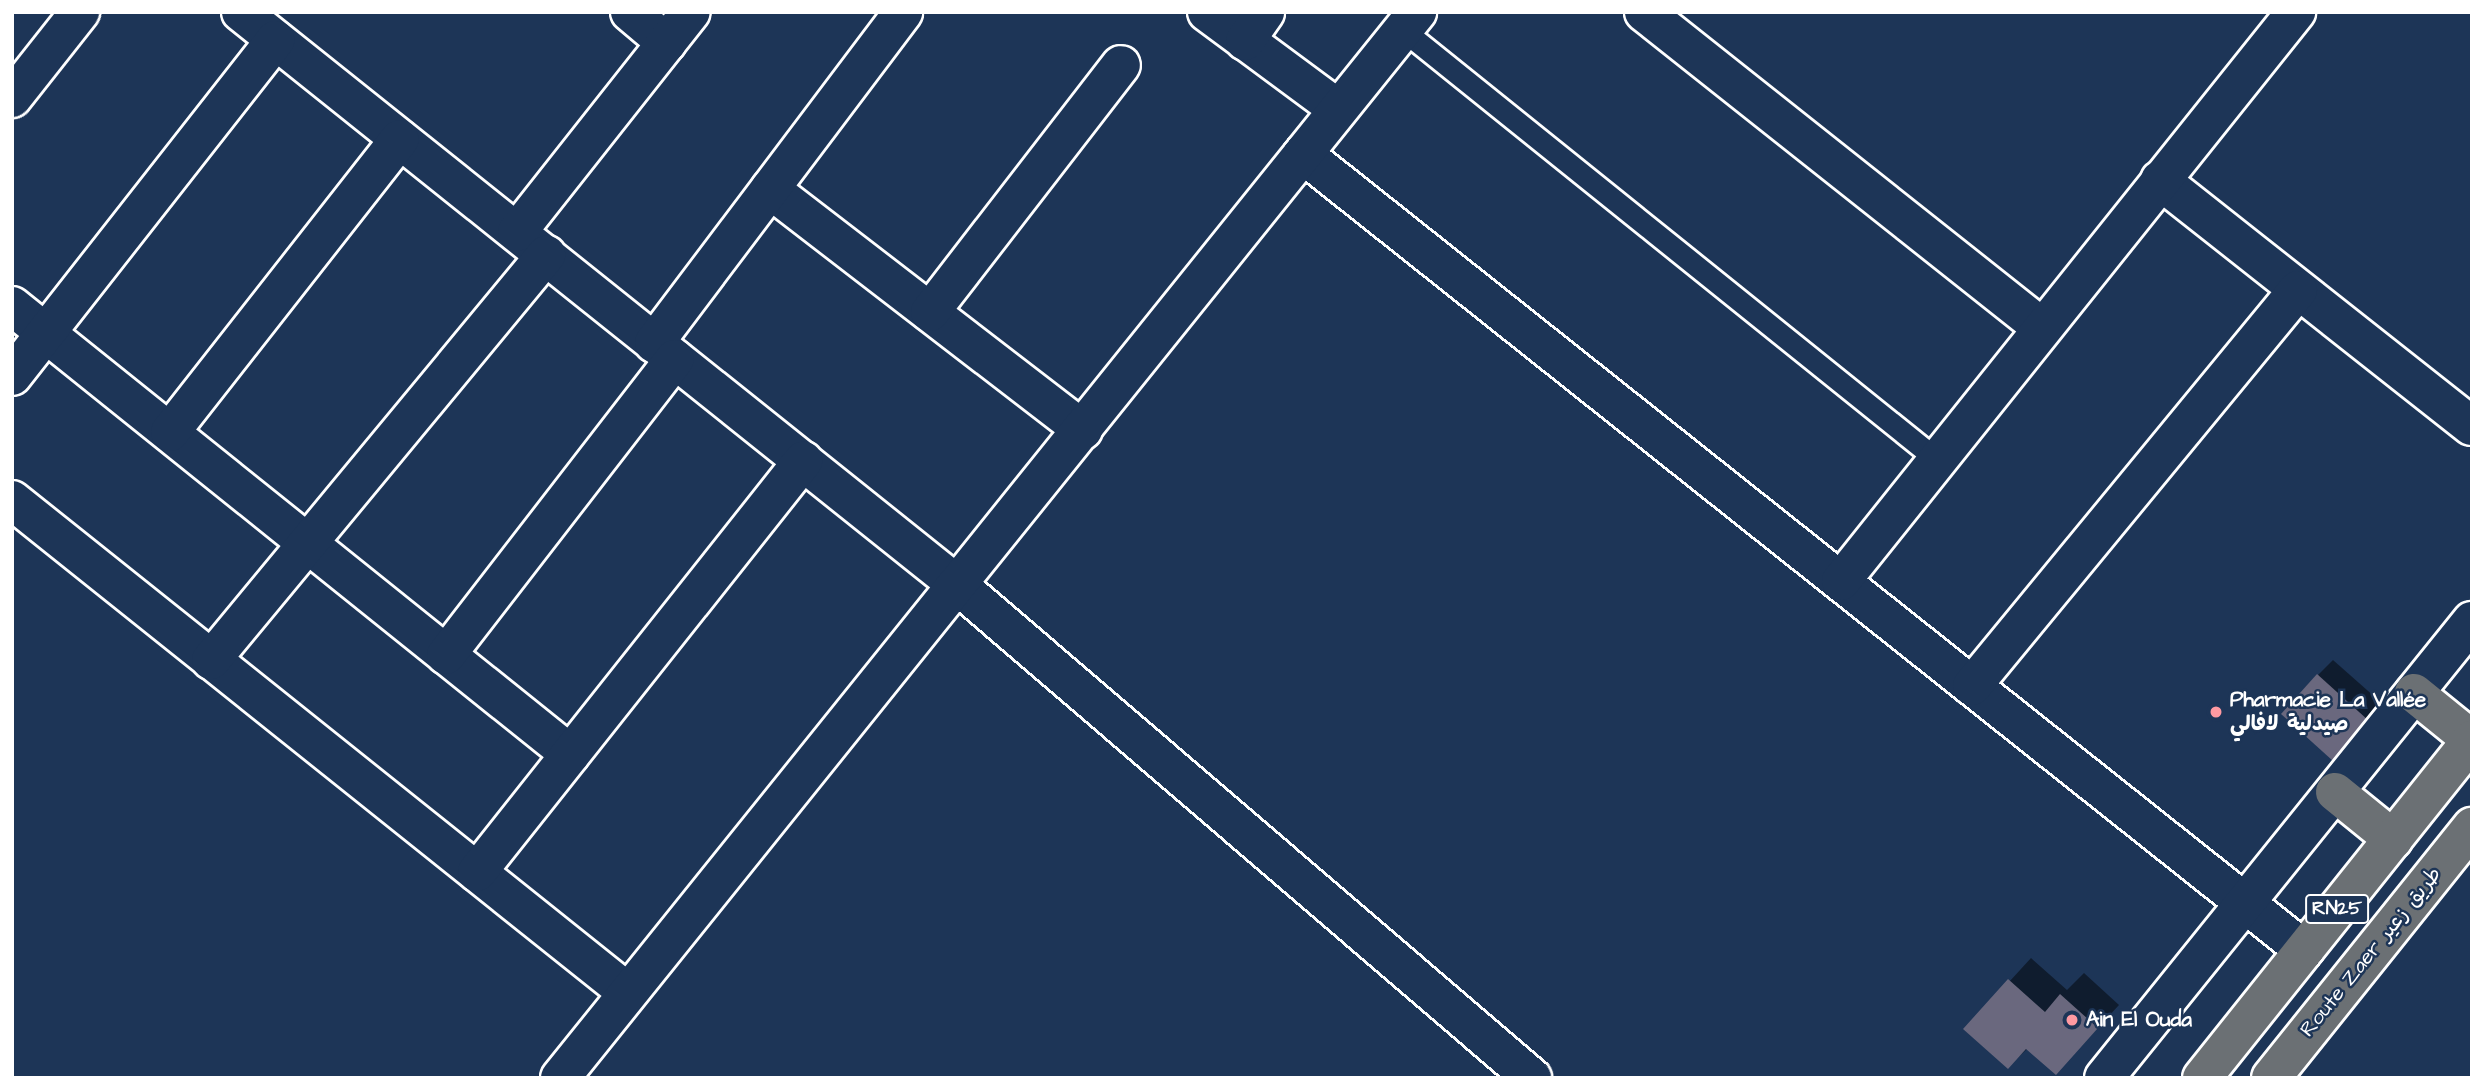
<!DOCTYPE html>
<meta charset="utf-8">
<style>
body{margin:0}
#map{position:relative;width:2484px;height:1090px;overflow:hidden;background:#1d3557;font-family:"Architects Daughter","Playpen Sans Arabic",sans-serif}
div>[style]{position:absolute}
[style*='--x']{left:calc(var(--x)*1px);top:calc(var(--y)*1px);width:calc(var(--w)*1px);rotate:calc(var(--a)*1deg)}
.shadow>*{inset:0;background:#0007}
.building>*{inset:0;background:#6a687e}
.roads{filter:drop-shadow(2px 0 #fff) drop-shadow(-2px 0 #fff) drop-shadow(0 2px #fff) drop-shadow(0 -2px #fff)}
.service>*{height:21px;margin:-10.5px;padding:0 10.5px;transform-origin:10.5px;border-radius:10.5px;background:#1d3557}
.minor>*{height:38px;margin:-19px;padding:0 19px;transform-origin:19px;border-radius:19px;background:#1d3557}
.primary>*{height:38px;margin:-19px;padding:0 19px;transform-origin:19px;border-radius:19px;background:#6b7074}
.dots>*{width:19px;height:19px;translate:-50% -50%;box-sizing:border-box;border:4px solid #1d3557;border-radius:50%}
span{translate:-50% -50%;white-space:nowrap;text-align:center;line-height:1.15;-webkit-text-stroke:5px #1d3557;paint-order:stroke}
.shield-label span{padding:2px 5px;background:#1d3557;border:2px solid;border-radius:5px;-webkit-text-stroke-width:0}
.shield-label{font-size:19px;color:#fff;font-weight:700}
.poi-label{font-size:21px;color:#fff;font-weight:700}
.left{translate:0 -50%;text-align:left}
.street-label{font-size:21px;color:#fff}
.frame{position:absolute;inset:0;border:14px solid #fff;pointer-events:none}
</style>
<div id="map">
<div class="shadow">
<div style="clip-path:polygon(2333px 660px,2393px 713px,2358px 752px,2318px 675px)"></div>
<div style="clip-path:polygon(2031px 958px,2067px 990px,2084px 973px,2119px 1005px,2056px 1073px,2028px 1048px,2008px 1067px,1966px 1029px)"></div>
</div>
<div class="building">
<div style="clip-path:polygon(2317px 674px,2379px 730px,2343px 770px,2281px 714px)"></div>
<div style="clip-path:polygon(2008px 979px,2045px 1012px,2060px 994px,2098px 1028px,2056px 1075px,2026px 1049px,2008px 1069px,1963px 1029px)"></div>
</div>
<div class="roads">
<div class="service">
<div style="--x:1403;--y:30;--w:683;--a:38.82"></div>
</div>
<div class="minor">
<div style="--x:241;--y:12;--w:921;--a:38.65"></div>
<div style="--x:960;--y:587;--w:754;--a:40.64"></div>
<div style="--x:630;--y:12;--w:48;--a:40"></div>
<div style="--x:1207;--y:12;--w:163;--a:36.5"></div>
<div style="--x:1644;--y:12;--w:507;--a:38.43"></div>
<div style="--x:1245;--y:41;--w:35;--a:-55"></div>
<div style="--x:12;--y:98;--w:110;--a:-51.7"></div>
<div style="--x:1303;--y:154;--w:1279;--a:38.49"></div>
<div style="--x:2160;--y:180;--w:397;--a:38.3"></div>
<div style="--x:770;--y:189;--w:395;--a:37.6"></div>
<div style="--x:517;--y:232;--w:280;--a:-51.7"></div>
<div style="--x:12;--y:306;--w:716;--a:38.76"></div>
<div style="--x:930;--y:312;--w:312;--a:-52.3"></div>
<div style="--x:654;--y:343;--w:414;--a:-53"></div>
<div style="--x:12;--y:376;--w:427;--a:-51.9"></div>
<div style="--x:170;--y:432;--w:372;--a:-51.9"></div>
<div style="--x:12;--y:500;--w:788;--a:38.66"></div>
<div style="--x:1841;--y:581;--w:729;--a:-51.35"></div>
<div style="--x:446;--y:655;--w:374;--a:-52.3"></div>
<div style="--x:211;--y:660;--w:526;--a:-50.4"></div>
<div style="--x:1972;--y:686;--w:513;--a:-50.54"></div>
<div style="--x:477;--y:872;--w:525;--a:-51.58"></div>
<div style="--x:560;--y:1078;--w:1368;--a:-51.2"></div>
<div style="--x:2104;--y:1078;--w:587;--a:-51.16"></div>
</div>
<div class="primary">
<div style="--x:2414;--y:693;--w:75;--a:39"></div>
<div style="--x:2335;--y:792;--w:75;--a:39"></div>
<div style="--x:2202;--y:1078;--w:433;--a:-51.4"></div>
<div style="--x:2271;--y:1078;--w:322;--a:-51.3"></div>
</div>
</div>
<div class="dots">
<div style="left:2216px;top:712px;background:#ff9aa2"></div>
<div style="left:2072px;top:1020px;background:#ff9aa2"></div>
</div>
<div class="shield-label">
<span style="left:2337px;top:909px">RN25</span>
</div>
<div class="poi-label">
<span class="left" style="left:2230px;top:712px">Pharmacie La Vallée<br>صيدلية لافالي</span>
<span class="left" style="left:2086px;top:1020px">Ain El Ouda</span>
</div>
<div class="street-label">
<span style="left:2371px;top:952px;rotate:-51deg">Route Zaer طريق زعير</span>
</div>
<div class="frame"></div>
</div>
